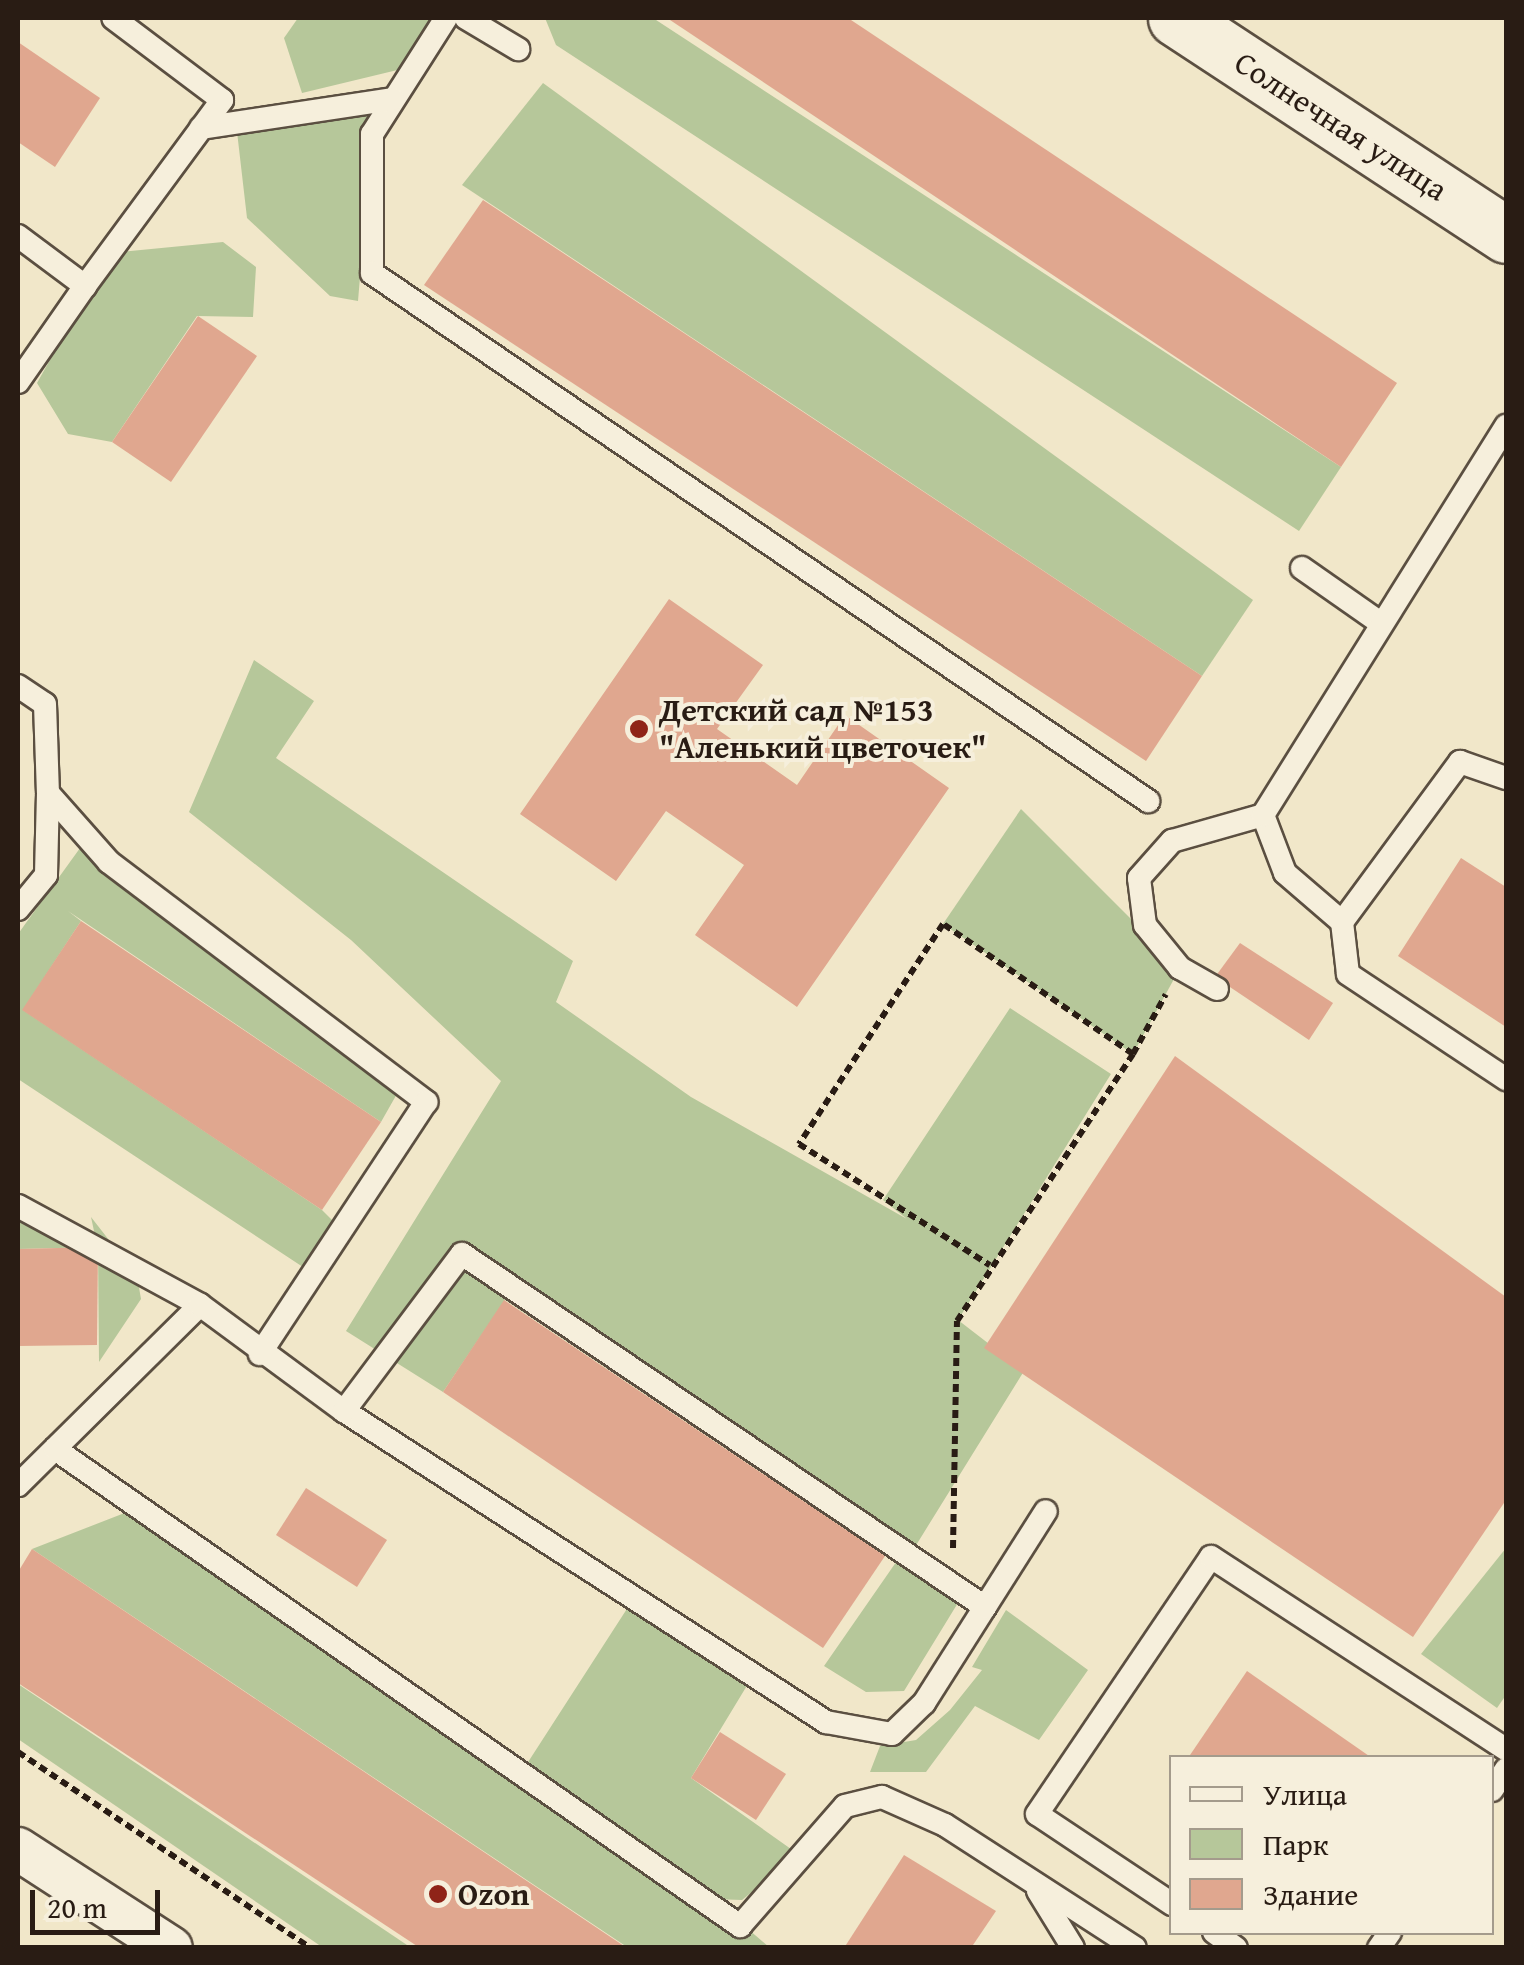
<!DOCTYPE html>
<meta charset="utf-8">
<style>
body{margin:0}
#map{position:relative;width:1524px;height:1965px;overflow:hidden;background:#f1e7c9;font-family:"Gentium Book Plus",serif}
div>[style]{position:absolute}
[style*='--x']{left:calc(var(--x)*1px);top:calc(var(--y)*1px);width:calc(var(--w)*1px);rotate:calc(var(--a)*1deg)}
.green>*{inset:0;background:#b6c79a}
.building>*{inset:0;background:#e0a78f}
.path>*{height:6px;margin-top:-3px;transform-origin:0;background:repeating-linear-gradient(90deg,#291c14 0 8px,transparent 0 13px)}
.roads{filter:drop-shadow(2px 0 #5b4f41) drop-shadow(-2px 0 #5b4f41) drop-shadow(0 2px #5b4f41) drop-shadow(0 -2px #5b4f41)}
.lane>*{height:22px;margin:-11px;padding:0 11px;transform-origin:11px;border-radius:11px;background:#f6efdc}
.street>*{height:42px;margin:-21px;padding:0 21px;transform-origin:21px;border-radius:21px;background:#f6efdc}
.secondary>*{height:55px;margin:-27.5px;padding:0 27.5px;transform-origin:27.5px;border-radius:27.5px;background:#f6efdc}
.dots>*{width:28px;height:28px;translate:-50% -50%;box-sizing:border-box;border:5px solid #f6efdc;border-radius:50%}
span{translate:-50% -50%;white-space:nowrap;text-align:center;line-height:1.15;-webkit-text-stroke:8px #f6efdc;paint-order:stroke}
.street-label{font-size:32px;color:#291c14}
.poi-label{font-size:32px;color:#291c14;font-weight:700}
.left{translate:0 -50%;text-align:left}
.frame{position:absolute;inset:0;border:20px solid #291c14;pointer-events:none}
.legend{position:absolute;left:1169px;top:1755px;width:325px;height:180px;box-sizing:border-box;background:#f6efdc;border:2px solid #a49b8c;margin:0;padding:12px 18px;list-style:none;font-size:30px;color:#291c14}
.legend li{display:flex;align-items:center;gap:20px;height:50px}
.legend b{width:50px;border:2px solid #a49b8c}
.scale{position:absolute;left:30px;top:1890px;width:130px;height:45px;box-sizing:border-box;border:5px solid #291c14;border-top:0;padding-left:12px;font-size:30px;line-height:35px;white-space:nowrap;color:#291c14;-webkit-text-stroke:8px #f6efdc;paint-order:stroke}
</style>
<div id="map">
<div class="green">
<div style="clip-path:polygon(298px 18px,446px 18px,414px 66px,302px 93px,284px 38px)"></div>
<div style="clip-path:polygon(545px 18px,653px 18px,1341px 467px,1299px 531px,556px 45px)"></div>
<div style="clip-path:polygon(543px 83px,1253px 600px,1202px 676px,462px 185px)"></div>
<div style="clip-path:polygon(393px 99px,372px 134px,358px 301px,330px 296px,247px 218px,236px 123px)"></div>
<div style="clip-path:polygon(223px 242px,256px 267px,253px 317px,197px 316px,112px 442px,68px 434px,37px 383px,110px 253px)"></div>
<div style="clip-path:polygon(254px 660px,314px 701px,276px 758px,573px 961px,556px 1002px,691px 1097px,907px 1219px,883px 1200px,1010px 1008px,1111px 1074px,958px 1320px,1024px 1371px,910px 1555px,964px 1593px,904px 1691px,866px 1692px,824px 1666px,901px 1555px,885px 1556px,505px 1300px,443px 1392px,346px 1331px,501px 1081px,351px 940px,189px 812px)"></div>
<div style="clip-path:polygon(1021px 809px,1180px 968px,1133px 1054px,943px 924px)"></div>
<div style="clip-path:polygon(88px 837px,402px 1085px,381px 1122px,68px 911px,81px 921px,23px 1010px,322px 1210px,340px 1228px,312px 1273px,18px 1079px,18px 934px)"></div>
<div style="clip-path:polygon(18px 1206px,97px 1245px,91px 1217px,137px 1276px,141px 1299px,99px 1362px,98px 1247px,18px 1249px)"></div>
<div style="clip-path:polygon(140px 1507px,521px 1773px,632px 1601px,751px 1679px,691px 1778px,798px 1854px,742px 1900px,713px 1899px,769px 1947px,627px 1947px,32px 1549px)"></div>
<div style="clip-path:polygon(1506px 1548px,1506px 1695px,1497px 1708px,1421px 1654px)"></div>
<div style="clip-path:polygon(1006px 1610px,1088px 1670px,1039px 1740px,975px 1706px,926px 1772px,870px 1772px,880px 1746px,916px 1740px,950px 1710px,982px 1670px,972px 1667px)"></div>
<div style="clip-path:polygon(18px 1684px,410px 1947px,322px 1947px,18px 1739px)"></div>
</div>
<div class="building">
<div style="clip-path:polygon(667px 18px,848px 18px,1397px 383px,1341px 467px)"></div>
<div style="clip-path:polygon(18px 42px,100px 98px,55px 167px,18px 142px)"></div>
<div style="clip-path:polygon(483px 200px,1202px 676px,1146px 761px,424px 285px)"></div>
<div style="clip-path:polygon(198px 316px,257px 356px,171px 482px,112px 442px)"></div>
<div style="clip-path:polygon(669px 599px,763px 665px,717px 729px,797px 785px,845px 715px,949px 788px,797px 1007px,695px 935px,744px 865px,666px 811px,616px 881px,520px 814px)"></div>
<div style="clip-path:polygon(1461px 858px,1506px 887px,1506px 1027px,1398px 956px)"></div>
<div style="clip-path:polygon(81px 921px,381px 1122px,322px 1210px,22px 1010px)"></div>
<div style="clip-path:polygon(1240px 943px,1333px 1003px,1309px 1040px,1215px 977px)"></div>
<div style="clip-path:polygon(1175px 1056px,1506px 1297px,1506px 1500px,1413px 1637px,984px 1348px)"></div>
<div style="clip-path:polygon(98px 1247px,97px 1345px,18px 1346px,18px 1249px)"></div>
<div style="clip-path:polygon(504px 1300px,885px 1556px,823px 1648px,443px 1392px)"></div>
<div style="clip-path:polygon(306px 1488px,387px 1540px,357px 1587px,276px 1535px)"></div>
<div style="clip-path:polygon(32px 1549px,627px 1948px,420px 1948px,18px 1683px,18px 1572px)"></div>
<div style="clip-path:polygon(1247px 1671px,1372px 1758px,1188px 1758px)"></div>
<div style="clip-path:polygon(720px 1732px,786px 1774px,756px 1820px,691px 1778px)"></div>
<div style="clip-path:polygon(904px 1855px,996px 1911px,971px 1948px,844px 1948px)"></div>
</div>
<div class="path">
<div style="--x:1133;--y:1054;--w:68;--a:-61.2"></div>
<div style="--x:953;--y:1548;--w:227;--a:-89"></div>
<div style="--x:957;--y:1321;--w:320;--a:-56.6"></div>
<div style="--x:1133;--y:1054;--w:230;--a:-145.6"></div>
<div style="--x:943;--y:924;--w:263;--a:123.2"></div>
<div style="--x:799;--y:1144;--w:226;--a:32.4"></div>
<div style="--x:18;--y:1752;--w:353;--a:33.8"></div>
</div>
<div class="roads">
<div class="lane">
<div style="--x:446;--y:18;--w:138;--a:122.5"></div>
<div style="--x:372;--y:134;--w:139;--a:90"></div>
<div style="--x:372;--y:273;--w:939;--a:34.23"></div>
<div style="--x:466;--y:18;--w:61;--a:30.8"></div>
<div style="--x:201;--y:128;--w:194;--a:-8.6"></div>
<div style="--x:18;--y:236;--w:84;--a:36.7"></div>
<div style="--x:85;--y:286;--w:117;--a:124.9"></div>
<div style="--x:85;--y:286;--w:231;--a:-53.6"></div>
<div style="--x:222;--y:100;--w:136;--a:-143"></div>
<div style="--x:1302;--y:568;--w:94;--a:35"></div>
<div style="--x:18;--y:686;--w:32;--a:34"></div>
<div style="--x:45;--y:704;--w:89;--a:88.1"></div>
<div style="--x:48;--y:793;--w:82;--a:91.4"></div>
<div style="--x:46;--y:875;--w:44;--a:129.5"></div>
<div style="--x:48;--y:793;--w:92;--a:48.5"></div>
<div style="--x:109;--y:862;--w:398;--a:37.1"></div>
<div style="--x:426;--y:1102;--w:302;--a:123.4"></div>
<div style="--x:1263;--y:815;--w:62;--a:69.2"></div>
<div style="--x:1285;--y:873;--w:75;--a:40.7"></div>
<div style="--x:1342;--y:922;--w:52;--a:83.4"></div>
<div style="--x:1348;--y:974;--w:190;--a:33.6"></div>
<div style="--x:1342;--y:922;--w:199;--a:-53.6"></div>
<div style="--x:1460;--y:762;--w:49;--a:19.2"></div>
<div style="--x:1217;--y:989;--w:43;--a:-150.4"></div>
<div style="--x:1180;--y:968;--w:55;--a:-129.1"></div>
<div style="--x:1145;--y:925;--w:47;--a:-97.3"></div>
<div style="--x:1139;--y:878;--w:50;--a:-48.3"></div>
<div style="--x:1172;--y:841;--w:95;--a:-15.9"></div>
<div style="--x:1263;--y:815;--w:459;--a:-58"></div>
<div style="--x:18;--y:1206;--w:207;--a:28.5"></div>
<div style="--x:200;--y:1305;--w:256;--a:135.3"></div>
<div style="--x:200;--y:1305;--w:179;--a:36.4"></div>
<div style="--x:344;--y:1411;--w:574;--a:32.83"></div>
<div style="--x:826;--y:1722;--w:67;--a:10.3"></div>
<div style="--x:892;--y:1734;--w:45;--a:-44.1"></div>
<div style="--x:924;--y:1703;--w:227;--a:-57.6"></div>
<div style="--x:344;--y:1411;--w:196;--a:-53.1"></div>
<div style="--x:462;--y:1254;--w:631;--a:34.02"></div>
<div style="--x:55;--y:1449;--w:835;--a:34.85"></div>
<div style="--x:740;--y:1926;--w:159;--a:-48.8"></div>
<div style="--x:845;--y:1806;--w:38;--a:-14"></div>
<div style="--x:882;--y:1797;--w:69;--a:24"></div>
<div style="--x:945;--y:1825;--w:226;--a:32.9"></div>
<div style="--x:1492;--y:1790;--w:25;--a:-56"></div>
<div style="--x:1038;--y:1891;--w:67;--a:58.4"></div>
<div style="--x:1172;--y:1904;--w:162;--a:-146.3"></div>
<div style="--x:1037;--y:1814;--w:310;--a:-55.9"></div>
<div style="--x:1211;--y:1557;--w:352;--a:33.1"></div>
<div style="--x:1214;--y:1932;--w:27;--a:36"></div>
<div style="--x:1379;--y:1948;--w:19;--a:-55"></div>
</div>
<div class="street">
<div style="--x:18;--y:1849;--w:182;--a:32.9"></div>
</div>
<div class="secondary">
<div style="--x:1176;--y:18;--w:395;--a:33.3"></div>
</div>
</div>
<div class="dots">
<div style="left:639px;top:729px;background:#8f2418"></div>
<div style="left:438px;top:1894px;background:#8f2418"></div>
</div>
<div class="street-label">
<span style="left:1341px;top:126px;rotate:33deg">Солнечная улица</span>
</div>
<div class="poi-label">
<span class="left" style="left:659px;top:729px">Детский сад №153<br>"Аленький цветочек"</span>
<span class="left" style="left:458px;top:1894px">Ozon</span>
</div>
<div class="frame"></div>
<ul class="legend">
<li><b style="height:12px;background:#f6efdc"></b>Улица</li>
<li><b style="height:28px;background:#b6c79a"></b>Парк</li>
<li><b style="height:28px;background:#e0a78f"></b>Здание</li>
</ul>
<div class="scale">20 m</div>
</div>
